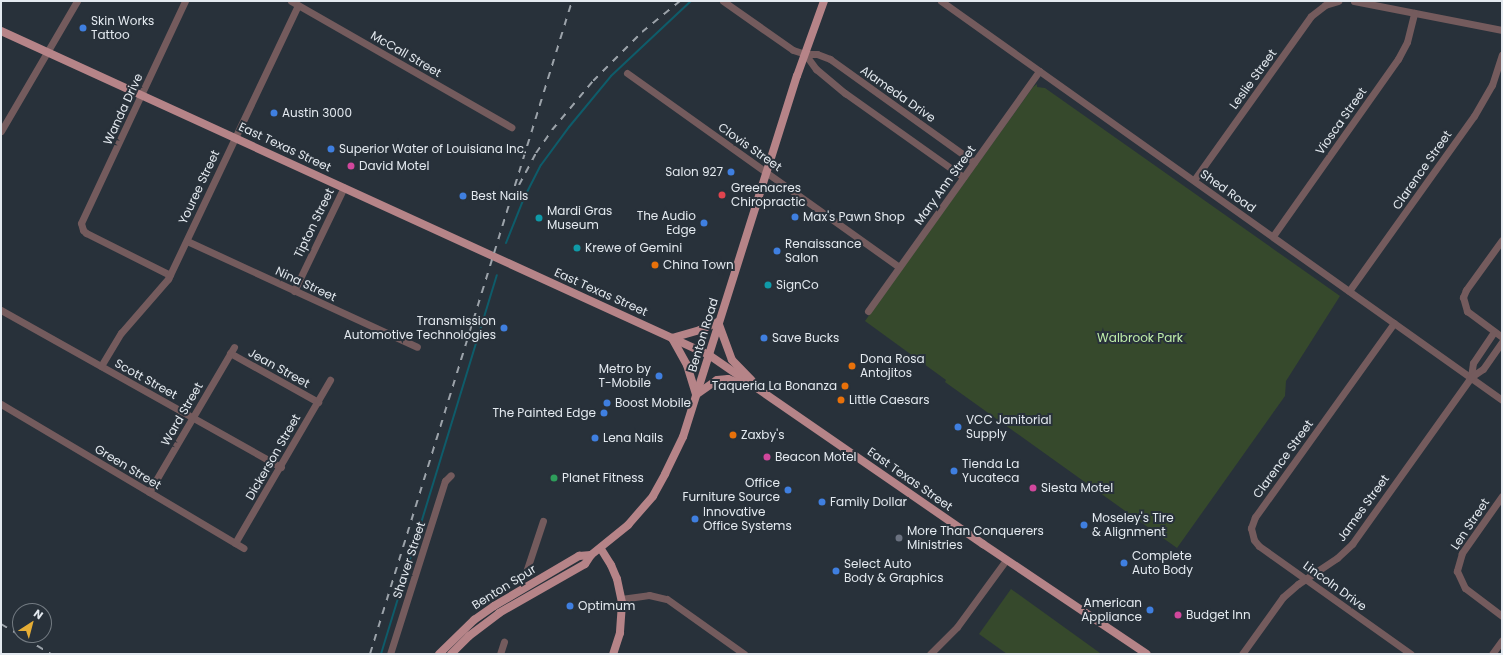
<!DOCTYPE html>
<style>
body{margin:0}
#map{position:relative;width:1503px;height:655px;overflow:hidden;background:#28313a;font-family:Poppins,sans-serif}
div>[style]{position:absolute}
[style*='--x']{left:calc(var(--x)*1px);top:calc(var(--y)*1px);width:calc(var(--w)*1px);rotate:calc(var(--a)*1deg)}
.green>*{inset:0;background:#36492c}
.stream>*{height:2px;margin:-1px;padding:0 1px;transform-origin:1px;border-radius:1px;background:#0e5c6a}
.minor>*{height:7px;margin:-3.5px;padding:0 3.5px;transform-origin:3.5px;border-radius:3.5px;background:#745b5d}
.major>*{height:8px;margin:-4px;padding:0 4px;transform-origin:4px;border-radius:4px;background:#b68488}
.rail>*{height:2px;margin-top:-1px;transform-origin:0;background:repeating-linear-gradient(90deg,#9ca3aa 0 7px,transparent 0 14px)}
.dots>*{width:11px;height:11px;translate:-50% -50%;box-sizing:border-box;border:2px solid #28313a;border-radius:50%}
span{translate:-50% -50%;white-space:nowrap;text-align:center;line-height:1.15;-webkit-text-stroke:4px #28313a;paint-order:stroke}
.poi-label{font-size:12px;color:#e3e9ef}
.left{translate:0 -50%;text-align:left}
.right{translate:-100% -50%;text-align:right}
.street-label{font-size:12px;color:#e3e9ef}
.park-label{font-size:12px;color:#bfeeaa}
.frame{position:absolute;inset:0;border:2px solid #e3e9ef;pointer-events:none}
.north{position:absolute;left:12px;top:603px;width:40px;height:40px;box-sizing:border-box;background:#28313a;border:1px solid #737b82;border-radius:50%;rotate:36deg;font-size:11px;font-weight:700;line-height:16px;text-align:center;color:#e3e9ef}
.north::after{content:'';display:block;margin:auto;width:14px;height:18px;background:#e5ad35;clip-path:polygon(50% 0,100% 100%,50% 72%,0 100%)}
</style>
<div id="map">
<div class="green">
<div style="clip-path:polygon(1037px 84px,1037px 87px,1045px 88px,1340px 296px,1286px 381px,1285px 396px,1177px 548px,945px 382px,946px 380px,865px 321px,1033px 87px)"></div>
<div style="clip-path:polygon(1011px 589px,1100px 653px,1100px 654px,1007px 654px,979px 634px)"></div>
</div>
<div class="stream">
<div style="--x:506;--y:243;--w:48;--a:-68.2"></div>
<div style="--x:524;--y:198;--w:37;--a:-63"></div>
<div style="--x:541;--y:165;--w:47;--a:-53.6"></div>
<div style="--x:569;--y:127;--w:66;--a:-50.5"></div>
<div style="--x:611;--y:76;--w:110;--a:-43.2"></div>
<div style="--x:381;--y:654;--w:396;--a:-73"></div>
</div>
<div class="minor">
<div style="--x:291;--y:1;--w:254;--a:29.8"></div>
<div style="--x:723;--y:1;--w:85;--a:35"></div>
<div style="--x:793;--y:50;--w:13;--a:18"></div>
<div style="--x:805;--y:54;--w:12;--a:0"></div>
<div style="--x:817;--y:54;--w:14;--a:21"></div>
<div style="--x:830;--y:59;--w:177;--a:35.6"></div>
<div style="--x:941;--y:1;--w:688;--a:35.42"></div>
<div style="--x:1354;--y:1;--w:151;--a:11.1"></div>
<div style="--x:805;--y:54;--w:19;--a:54"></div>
<div style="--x:816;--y:69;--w:38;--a:40"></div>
<div style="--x:845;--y:93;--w:145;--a:35.4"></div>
<div style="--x:627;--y:73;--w:334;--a:35.5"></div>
<div style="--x:1;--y:131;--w:151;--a:-59.7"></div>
<div style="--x:1194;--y:180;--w:201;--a:-54.5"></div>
<div style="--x:1311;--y:16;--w:18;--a:-38"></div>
<div style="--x:1325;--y:5;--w:14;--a:-17"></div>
<div style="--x:1273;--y:236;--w:217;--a:-54.8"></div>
<div style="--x:1398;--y:59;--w:19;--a:-62"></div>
<div style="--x:1407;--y:42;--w:30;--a:-76"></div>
<div style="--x:1502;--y:240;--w:62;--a:125.8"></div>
<div style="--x:1466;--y:290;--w:8;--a:113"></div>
<div style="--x:1463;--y:297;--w:15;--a:74"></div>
<div style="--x:1467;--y:311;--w:44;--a:36.6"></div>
<div style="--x:187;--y:241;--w:253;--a:24.7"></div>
<div style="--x:170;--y:275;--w:94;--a:-153.4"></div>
<div style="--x:86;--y:233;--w:4;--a:-135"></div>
<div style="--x:83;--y:230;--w:7;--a:-106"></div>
<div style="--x:81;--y:223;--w:245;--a:-64.9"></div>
<div style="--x:294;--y:291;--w:115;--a:-64.3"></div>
<div style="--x:1349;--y:291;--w:215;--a:-54.5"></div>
<div style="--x:1474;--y:116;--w:36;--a:-60"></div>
<div style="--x:1492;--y:85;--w:32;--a:-72"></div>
<div style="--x:1;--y:310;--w:321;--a:29.3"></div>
<div style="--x:868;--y:311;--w:295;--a:-54.5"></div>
<div style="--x:1394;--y:323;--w:239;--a:125.6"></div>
<div style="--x:1255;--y:517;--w:12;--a:110"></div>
<div style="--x:1251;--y:528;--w:12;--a:76"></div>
<div style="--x:1254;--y:540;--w:8;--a:50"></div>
<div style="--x:1259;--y:546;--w:186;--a:35.4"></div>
<div style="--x:230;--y:353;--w:101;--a:29.1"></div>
<div style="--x:101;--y:366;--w:39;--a:-59"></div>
<div style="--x:121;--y:333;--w:72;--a:-49"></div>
<div style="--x:168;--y:279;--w:303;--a:-64.6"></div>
<div style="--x:1471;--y:377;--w:14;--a:-82"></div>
<div style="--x:1473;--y:363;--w:37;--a:-56"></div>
<div style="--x:1;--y:404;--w:282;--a:30.7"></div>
<div style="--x:149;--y:492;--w:168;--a:-59.6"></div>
<div style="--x:1502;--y:496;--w:70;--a:125.1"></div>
<div style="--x:1462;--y:553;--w:19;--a:106"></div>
<div style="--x:1457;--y:571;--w:19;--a:65"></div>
<div style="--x:1465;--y:588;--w:46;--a:37.1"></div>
<div style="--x:235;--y:543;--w:189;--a:-59.8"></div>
<div style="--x:525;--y:575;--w:57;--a:-71.6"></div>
<div style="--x:621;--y:599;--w:28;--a:-8"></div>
<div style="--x:649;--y:595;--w:18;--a:13"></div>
<div style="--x:667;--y:599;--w:95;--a:35.5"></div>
<div style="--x:390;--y:654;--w:182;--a:-72.4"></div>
<div style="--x:445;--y:481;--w:8;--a:-45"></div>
<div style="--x:500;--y:654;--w:13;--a:-72"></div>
<div style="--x:930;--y:654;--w:38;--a:-45"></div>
<div style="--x:957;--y:627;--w:83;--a:-53.8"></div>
<div style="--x:1242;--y:654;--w:70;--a:-54.3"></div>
<div style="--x:1283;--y:597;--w:20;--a:-41"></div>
<div style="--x:1298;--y:584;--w:47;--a:-33.7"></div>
<div style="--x:1337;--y:558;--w:21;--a:-43"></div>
<div style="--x:1352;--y:544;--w:205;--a:-54.5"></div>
<div style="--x:1471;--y:377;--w:14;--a:-34"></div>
<div style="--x:1483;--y:369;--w:33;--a:-55"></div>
<div style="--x:1492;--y:654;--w:17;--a:-54"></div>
</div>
<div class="major">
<div style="--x:1;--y:31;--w:779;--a:24.59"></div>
<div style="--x:709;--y:355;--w:333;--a:34.6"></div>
<div style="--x:983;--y:544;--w:197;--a:33.9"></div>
<div style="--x:718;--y:322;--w:40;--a:69.8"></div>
<div style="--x:732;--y:360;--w:28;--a:46"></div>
<div style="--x:672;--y:338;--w:31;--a:61"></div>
<div style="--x:687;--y:365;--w:31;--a:73"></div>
<div style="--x:672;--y:338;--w:29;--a:-16"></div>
<div style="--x:700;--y:330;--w:20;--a:-24"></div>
<div style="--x:697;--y:394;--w:24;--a:-35"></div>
<div style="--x:717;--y:380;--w:11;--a:-5"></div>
<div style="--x:728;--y:379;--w:20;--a:20"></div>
<div style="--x:601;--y:549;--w:19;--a:58"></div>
<div style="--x:611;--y:565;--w:15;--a:67"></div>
<div style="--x:617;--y:579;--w:25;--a:78"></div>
<div style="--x:622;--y:603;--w:30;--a:94"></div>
<div style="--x:620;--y:633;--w:22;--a:108"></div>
<div style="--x:439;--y:654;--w:49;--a:-44.2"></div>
<div style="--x:474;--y:620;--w:24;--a:-35"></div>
<div style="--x:494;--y:606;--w:99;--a:-30.5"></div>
<div style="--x:579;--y:556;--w:12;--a:-5"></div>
<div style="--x:451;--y:654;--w:25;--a:-45"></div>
<div style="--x:469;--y:636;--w:38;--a:-37"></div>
<div style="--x:499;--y:613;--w:99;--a:-29.7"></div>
<div style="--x:585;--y:564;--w:11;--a:-56"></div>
<div style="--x:591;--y:555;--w:48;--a:-39"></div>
<div style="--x:628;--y:525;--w:38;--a:-49"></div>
<div style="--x:653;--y:496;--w:25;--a:-61"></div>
<div style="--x:665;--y:474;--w:41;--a:-64.1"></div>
<div style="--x:683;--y:437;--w:379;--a:-72.5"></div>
<div style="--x:797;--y:76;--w:80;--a:-70.2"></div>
</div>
<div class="rail">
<div style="--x:519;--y:185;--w:36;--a:-62"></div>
<div style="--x:536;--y:153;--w:28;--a:-55"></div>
<div style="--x:552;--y:130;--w:64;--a:-50.1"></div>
<div style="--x:593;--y:81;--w:69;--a:-45"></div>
<div style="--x:642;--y:32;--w:49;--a:-39.2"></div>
<div style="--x:1;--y:624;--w:58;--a:31"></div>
<div style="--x:370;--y:654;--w:684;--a:-72.81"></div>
</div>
<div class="dots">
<div style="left:83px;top:28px;background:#3f7fe0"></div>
<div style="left:274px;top:113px;background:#3f7fe0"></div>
<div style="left:331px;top:149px;background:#3f7fe0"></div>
<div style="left:351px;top:166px;background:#d1479c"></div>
<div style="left:731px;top:172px;background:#3f7fe0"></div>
<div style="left:722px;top:195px;background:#e0444e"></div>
<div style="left:463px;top:196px;background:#3f7fe0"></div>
<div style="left:795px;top:217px;background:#3f7fe0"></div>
<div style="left:539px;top:218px;background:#0f9aa8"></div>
<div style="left:704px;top:223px;background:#3f7fe0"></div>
<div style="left:577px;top:248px;background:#0f9aa8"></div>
<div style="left:777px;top:251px;background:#3f7fe0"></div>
<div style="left:655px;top:265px;background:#e8710a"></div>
<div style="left:768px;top:285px;background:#0f9aa8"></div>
<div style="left:504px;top:328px;background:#3f7fe0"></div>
<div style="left:764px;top:338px;background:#3f7fe0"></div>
<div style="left:852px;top:366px;background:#e8710a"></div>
<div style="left:659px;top:376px;background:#3f7fe0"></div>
<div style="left:845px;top:386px;background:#e8710a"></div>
<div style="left:841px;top:400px;background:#e8710a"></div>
<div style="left:607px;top:403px;background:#3f7fe0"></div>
<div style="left:604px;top:413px;background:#3f7fe0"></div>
<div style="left:958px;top:427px;background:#3f7fe0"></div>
<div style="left:733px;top:435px;background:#e8710a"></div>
<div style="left:595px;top:438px;background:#3f7fe0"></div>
<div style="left:767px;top:457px;background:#d1479c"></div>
<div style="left:954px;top:471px;background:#3f7fe0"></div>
<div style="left:554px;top:478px;background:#2e9e5b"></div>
<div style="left:1033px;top:488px;background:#d1479c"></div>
<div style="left:788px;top:490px;background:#3f7fe0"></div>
<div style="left:822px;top:502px;background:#3f7fe0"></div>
<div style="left:695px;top:519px;background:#3f7fe0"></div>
<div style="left:1084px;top:525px;background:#3f7fe0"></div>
<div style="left:899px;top:538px;background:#6b7280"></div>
<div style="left:1124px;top:563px;background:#3f7fe0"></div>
<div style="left:836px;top:571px;background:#3f7fe0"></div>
<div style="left:570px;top:606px;background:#3f7fe0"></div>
<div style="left:1150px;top:610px;background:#3f7fe0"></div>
<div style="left:1178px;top:615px;background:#d1479c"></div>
</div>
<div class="poi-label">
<span class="left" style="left:91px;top:28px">Skin Works<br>Tattoo</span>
<span class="left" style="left:282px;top:113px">Austin 3000</span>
<span class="left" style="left:339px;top:149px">Superior Water of Louisiana Inc.</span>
<span class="left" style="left:359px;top:166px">David Motel</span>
<span class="right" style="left:723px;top:172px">Salon 927</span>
<span class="left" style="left:731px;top:195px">Greenacres<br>Chiropractic</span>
<span class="left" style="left:471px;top:196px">Best Nails</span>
<span class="left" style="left:547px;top:218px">Mardi Gras<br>Museum</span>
<span class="right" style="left:696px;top:223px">The Audio<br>Edge</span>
<span class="left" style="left:803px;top:217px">Max's Pawn Shop</span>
<span class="left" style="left:785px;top:251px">Renaissance<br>Salon</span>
<span class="left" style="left:585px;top:248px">Krewe of Gemini</span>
<span class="left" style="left:663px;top:265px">China Town</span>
<span class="left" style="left:776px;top:285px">SignCo</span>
<span class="right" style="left:496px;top:328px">Transmission<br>Automotive Technologies</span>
<span class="left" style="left:772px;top:338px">Save Bucks</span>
<span class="left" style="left:860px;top:366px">Dona Rosa<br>Antojitos</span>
<span class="right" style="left:651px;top:376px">Metro by<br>T-Mobile</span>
<span class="right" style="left:837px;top:386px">Taqueria La Bonanza</span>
<span class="left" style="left:849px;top:400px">Little Caesars</span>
<span class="left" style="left:615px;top:403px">Boost Mobile</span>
<span class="right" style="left:596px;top:413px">The Painted Edge</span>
<span class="left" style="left:966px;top:427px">VCC Janitorial<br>Supply</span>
<span class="left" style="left:741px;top:435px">Zaxby's</span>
<span class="left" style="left:603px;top:438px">Lena Nails</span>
<span class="left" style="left:775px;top:457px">Beacon Motel</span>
<span class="left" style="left:962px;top:471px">Tienda La<br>Yucateca</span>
<span class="left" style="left:562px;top:478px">Planet Fitness</span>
<span class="right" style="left:780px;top:490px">Office<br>Furniture Source</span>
<span class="left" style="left:1041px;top:488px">Siesta Motel</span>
<span class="left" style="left:830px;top:502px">Family Dollar</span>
<span class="left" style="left:703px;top:519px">Innovative<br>Office Systems</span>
<span class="left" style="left:1092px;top:525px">Moseley's Tire<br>&amp; Alignment</span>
<span class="left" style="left:907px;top:538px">More Than Conquerers<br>Ministries</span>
<span class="left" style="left:1132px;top:563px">Complete<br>Auto Body</span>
<span class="left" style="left:844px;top:571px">Select Auto<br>Body &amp; Graphics</span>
<span class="right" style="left:1142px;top:610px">American<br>Appliance</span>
<span class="left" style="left:578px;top:606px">Optimum</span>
<span class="left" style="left:1186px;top:615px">Budget Inn</span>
</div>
<div class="street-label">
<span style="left:406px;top:54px;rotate:30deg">McCall Street</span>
<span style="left:1253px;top:79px;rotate:-54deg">Leslie Street</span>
<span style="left:898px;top:94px;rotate:35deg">Alameda Drive</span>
<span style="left:123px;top:109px;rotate:-65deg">Wanda Drive</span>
<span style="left:1341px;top:121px;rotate:-55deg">Viosca Street</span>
<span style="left:285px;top:147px;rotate:25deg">East Texas Street</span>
<span style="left:750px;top:147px;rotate:35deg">Clovis Street</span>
<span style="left:1422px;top:170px;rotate:-55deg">Clarence Street</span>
<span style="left:945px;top:185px;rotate:-54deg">Mary Ann Street</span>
<span style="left:199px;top:187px;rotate:-65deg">Youree Street</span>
<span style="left:1228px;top:191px;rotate:35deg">Shed Road</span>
<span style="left:314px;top:223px;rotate:-64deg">Tipton Street</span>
<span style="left:306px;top:284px;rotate:25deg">Nina Street</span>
<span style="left:601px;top:292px;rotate:24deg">East Texas Street</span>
<span style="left:703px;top:335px;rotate:-73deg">Benton Road</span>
<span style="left:279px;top:368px;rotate:29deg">Jean Street</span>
<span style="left:146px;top:379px;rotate:29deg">Scott Street</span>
<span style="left:182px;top:414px;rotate:-60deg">Ward Street</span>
<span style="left:273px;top:457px;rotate:-60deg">Dickerson Street</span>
<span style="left:1283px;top:459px;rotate:-54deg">Clarence Street</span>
<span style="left:128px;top:467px;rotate:31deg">Green Street</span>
<span style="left:910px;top:479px;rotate:35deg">East Texas Street</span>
<span style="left:1363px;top:508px;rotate:-54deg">James Street</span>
<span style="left:1470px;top:524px;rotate:-56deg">Len Street</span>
<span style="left:409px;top:560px;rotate:-72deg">Shaver Street</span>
<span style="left:1335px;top:586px;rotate:36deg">Lincoln Drive</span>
<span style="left:504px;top:587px;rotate:-32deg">Benton Spur</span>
</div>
<div class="park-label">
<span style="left:1140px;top:338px">Walbrook Park</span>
</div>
<div class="frame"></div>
<div class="north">N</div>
</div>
